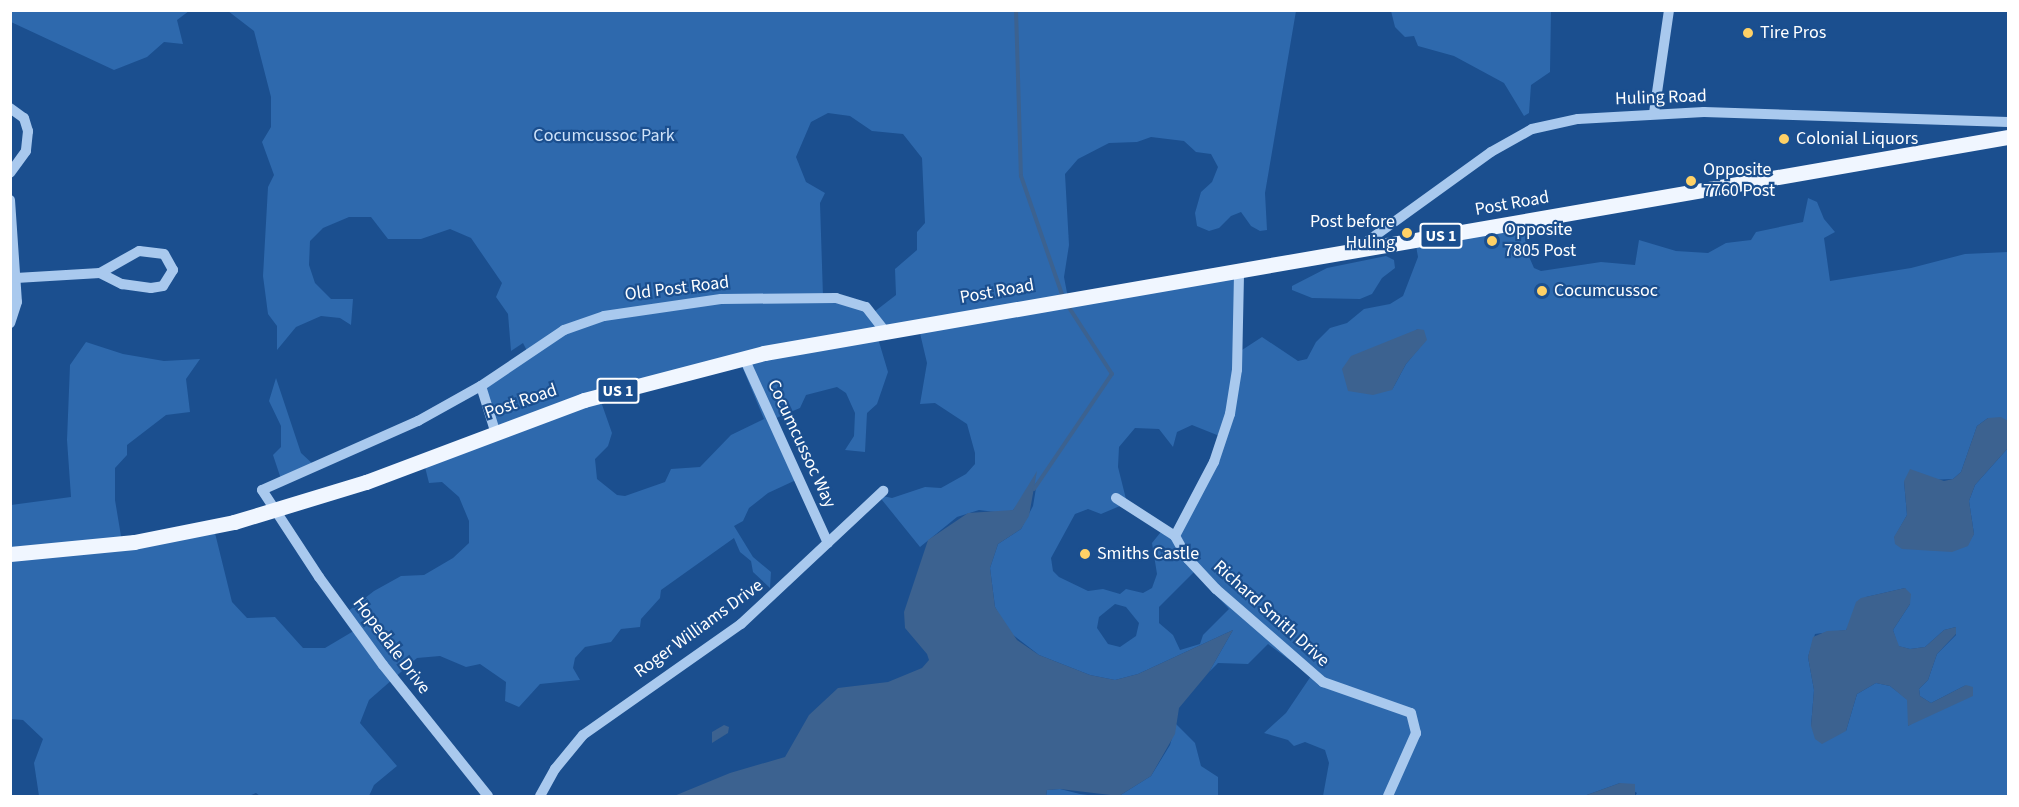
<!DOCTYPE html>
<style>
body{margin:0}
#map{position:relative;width:2019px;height:807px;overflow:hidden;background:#1b4f8f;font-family:"Source Sans 3",sans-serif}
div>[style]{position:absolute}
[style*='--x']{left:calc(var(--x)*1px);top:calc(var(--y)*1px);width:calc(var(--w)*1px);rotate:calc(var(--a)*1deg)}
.green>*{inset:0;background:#2e69ad}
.water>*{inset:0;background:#3c6290}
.stream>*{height:4px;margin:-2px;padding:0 2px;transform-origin:2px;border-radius:2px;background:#3c6290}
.minor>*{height:10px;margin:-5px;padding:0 5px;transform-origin:5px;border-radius:5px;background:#a9c9ee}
.major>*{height:15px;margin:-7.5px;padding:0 7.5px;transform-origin:7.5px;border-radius:7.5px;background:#f0f6ff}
.dots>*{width:16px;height:16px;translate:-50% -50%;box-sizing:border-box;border:3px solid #1b4f8f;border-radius:50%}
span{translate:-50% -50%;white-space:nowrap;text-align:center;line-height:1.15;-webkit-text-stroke:4.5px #1b4f8f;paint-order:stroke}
.shield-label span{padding:2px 4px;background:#1b4f8f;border:2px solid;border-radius:4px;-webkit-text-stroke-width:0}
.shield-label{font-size:16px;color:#fff;font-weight:700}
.poi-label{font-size:18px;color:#fff}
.left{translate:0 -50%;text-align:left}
.right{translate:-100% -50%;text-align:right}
.street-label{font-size:18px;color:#fff}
.park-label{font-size:18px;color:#cfe3fa}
.frame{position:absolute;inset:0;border:12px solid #fff;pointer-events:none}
</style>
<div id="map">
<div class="green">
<div style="clip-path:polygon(10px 11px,11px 10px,189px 11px,177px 20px,183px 44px,164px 42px,147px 57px,114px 70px,11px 22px)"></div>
<div style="clip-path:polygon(evenodd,228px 11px,1296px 11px,1265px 193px,1267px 230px,1260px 231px,1251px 226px,1241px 212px,1231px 216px,1219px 228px,1209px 231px,1197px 226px,1195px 213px,1201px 192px,1212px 182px,1218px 167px,1211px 154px,1196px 152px,1184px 141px,1151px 137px,1137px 142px,1109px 143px,1078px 159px,1065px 174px,1069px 245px,1064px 277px,1068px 298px,1234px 271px,1242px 350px,1262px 337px,1298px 361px,1307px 359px,1316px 342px,1330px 328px,1347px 323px,1364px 309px,1390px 304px,1403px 296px,1418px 257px,1415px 240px,1523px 221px,1527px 252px,1534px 268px,1541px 271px,1601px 262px,1635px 265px,1639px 240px,1676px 251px,1708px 253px,1726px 243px,1751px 240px,1756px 232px,1803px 222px,1808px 198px,1817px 202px,1824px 219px,1835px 232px,1824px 238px,1830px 281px,1911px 268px,1965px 254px,2008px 252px,2008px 421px,1988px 418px,1977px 426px,1961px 472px,1953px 479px,1904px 481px,1907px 515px,1894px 538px,1968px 543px,1974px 534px,1969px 501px,1975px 485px,2008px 448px,2008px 796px,1635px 796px,1637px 793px,1620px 783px,1584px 796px,1323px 796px,1329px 763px,1325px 750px,1305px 742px,1294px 746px,1288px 740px,1264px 733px,1286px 713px,1311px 676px,1268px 644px,1248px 664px,1218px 663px,1209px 672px,1233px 630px,1138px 674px,1115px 680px,1090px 675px,1039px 655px,1008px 631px,995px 607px,990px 568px,998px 544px,1021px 529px,1033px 506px,1037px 482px,1013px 510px,1003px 513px,979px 510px,957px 517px,920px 547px,878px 495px,892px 498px,925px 487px,941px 488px,966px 474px,975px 464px,975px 453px,967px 424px,935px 403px,920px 404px,927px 363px,919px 329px,877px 335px,888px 372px,877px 404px,867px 413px,865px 452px,845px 450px,854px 436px,855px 413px,846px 393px,837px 387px,806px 395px,800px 408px,769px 421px,796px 480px,768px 493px,749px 508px,743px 521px,734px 526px,753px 557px,771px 572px,770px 588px,753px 572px,751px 561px,740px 552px,734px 538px,661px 590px,660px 598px,641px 619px,640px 627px,621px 629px,611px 642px,585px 647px,575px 658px,573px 668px,580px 680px,540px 684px,519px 707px,505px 701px,506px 682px,480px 664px,466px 667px,440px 656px,417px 658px,369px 700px,360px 723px,397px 766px,374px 785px,369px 796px,260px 796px,256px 793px,249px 796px,39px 796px,34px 763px,43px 739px,23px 720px,11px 719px,11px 505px,71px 497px,67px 440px,70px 365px,86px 342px,123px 354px,164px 361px,200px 359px,186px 379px,190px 412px,166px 415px,127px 445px,127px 455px,115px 468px,115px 500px,122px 542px,214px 529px,232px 602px,247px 618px,275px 617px,303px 648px,325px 648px,357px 629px,347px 612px,374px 591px,401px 576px,424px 575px,453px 558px,469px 543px,469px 521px,459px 497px,442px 482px,429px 483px,423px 459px,494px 429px,483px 385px,527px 351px,523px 343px,511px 351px,508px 314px,496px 297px,502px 283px,471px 238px,450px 229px,421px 239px,388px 239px,371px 217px,349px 217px,323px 228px,310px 241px,309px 265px,315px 283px,331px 299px,353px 299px,351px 325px,340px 318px,321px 316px,296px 327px,277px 350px,277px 326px,268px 314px,263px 276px,268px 187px,274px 175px,262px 142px,271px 127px,271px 97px,254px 31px,228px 11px,828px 113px,850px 116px,872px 131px,903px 134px,922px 158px,925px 223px,917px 232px,917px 250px,895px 269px,896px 295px,874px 312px,823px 296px,820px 203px,825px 193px,806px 182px,796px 157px,811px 122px,828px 113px,228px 11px,1417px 329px,1426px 340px,1406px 364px,1392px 390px,1417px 329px,228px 11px,739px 359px,764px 419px,731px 435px,700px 467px,671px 469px,665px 482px,625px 496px,617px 495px,597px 479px,595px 459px,608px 446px,612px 433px,599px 396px,739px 359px,228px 11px,1192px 425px,1222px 437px,1175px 534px,1164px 528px,1152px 543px,1157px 574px,1152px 588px,1143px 593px,1126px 589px,1120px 594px,1103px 589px,1088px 591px,1059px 577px,1053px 571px,1051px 558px,1075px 514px,1088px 509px,1101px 514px,1127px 503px,1118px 467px,1119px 447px,1135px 428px,1159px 429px,1173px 447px,1177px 432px,1192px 425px,228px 11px,1194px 572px,1229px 609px,1203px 635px,1200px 644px,1180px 650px,1173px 635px,1159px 623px,1159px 607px,1194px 572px,228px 11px,1905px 588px,1910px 604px,1893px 630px,1898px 646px,1910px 649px,1925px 647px,1944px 630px,1956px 627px,1956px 635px,1937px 654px,1928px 680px,1919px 689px,1920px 696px,1931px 703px,1966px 685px,1908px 726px,1908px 700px,1890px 686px,1876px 683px,1857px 694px,1846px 731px,1811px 726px,1814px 690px,1808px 657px,1815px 634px,1846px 630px,1866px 597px,1905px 588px,228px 11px,1115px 604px,1126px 607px,1139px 623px,1136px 636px,1120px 647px,1108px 644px,1097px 628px,1099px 617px,1115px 604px)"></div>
<div style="clip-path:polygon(1391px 11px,1551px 12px,1550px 72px,1531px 85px,1529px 113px,1524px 116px,1504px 83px,1454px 56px,1418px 46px,1414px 36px,1405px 37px,1395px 27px)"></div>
<div style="clip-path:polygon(1386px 256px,1394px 260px,1395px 268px,1382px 278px,1372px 294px,1360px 299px,1312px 298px,1292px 290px,1292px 286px,1327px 268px)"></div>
<div style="clip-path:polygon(276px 378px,301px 453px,314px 465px,281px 479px,273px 455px,281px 447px,281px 426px,269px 401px)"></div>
<div style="clip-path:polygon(1176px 724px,1195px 743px,1201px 766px,1218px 777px,1218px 796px,1119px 796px,1151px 776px,1170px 745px)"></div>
<div style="clip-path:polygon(1060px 789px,1080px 794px,1096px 796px,1046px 796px,1047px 790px)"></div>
</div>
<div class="water">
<div style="clip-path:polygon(1418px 329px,1424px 330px,1427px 340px,1406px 364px,1392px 390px,1373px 395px,1348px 391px,1342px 369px,1351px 356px)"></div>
<div style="clip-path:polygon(2001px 417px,2008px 421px,2008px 448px,1975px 485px,1969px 501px,1974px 534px,1968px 546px,1952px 552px,1902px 549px,1895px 544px,1894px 537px,1907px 515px,1904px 481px,1910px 469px,1944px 481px,1953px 479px,1961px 472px,1977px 426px,1988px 418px)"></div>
<div style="clip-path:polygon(1037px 471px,1029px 516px,1021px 529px,998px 544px,990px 568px,995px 607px,1017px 640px,1039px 655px,1090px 675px,1115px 680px,1138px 674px,1233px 630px,1209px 672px,1179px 708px,1175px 734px,1151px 776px,1119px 796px,1060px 789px,1047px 790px,1046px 796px,674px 796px,730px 773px,785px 757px,809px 715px,838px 688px,888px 682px,922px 668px,929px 660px,927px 654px,905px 628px,904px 612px,928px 540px,968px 513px,1013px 510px)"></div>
<div style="clip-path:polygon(1905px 588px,1911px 594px,1910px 604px,1893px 630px,1899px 646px,1910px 649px,1925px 647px,1944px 630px,1956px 627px,1956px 634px,1937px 654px,1928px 680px,1919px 689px,1920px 696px,1931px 703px,1966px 685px,1973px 687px,1973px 696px,1908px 726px,1907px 700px,1890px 686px,1876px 683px,1857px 694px,1846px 731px,1822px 744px,1815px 739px,1811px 726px,1814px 690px,1808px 657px,1813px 637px,1827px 631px,1846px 630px,1856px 602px,1861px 598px)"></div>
<div style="clip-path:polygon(724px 725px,729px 727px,728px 733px,712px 743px,712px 732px)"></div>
<div style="clip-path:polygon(1620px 783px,1635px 784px,1635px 796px,1584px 796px)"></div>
</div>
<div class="stream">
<div style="--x:1016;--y:10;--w:166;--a:88.3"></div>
<div style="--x:1021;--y:176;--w:128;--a:70.9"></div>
<div style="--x:1034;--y:489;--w:139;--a:-55.9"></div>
<div style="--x:1112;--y:374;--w:85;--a:-122.9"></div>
</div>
<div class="minor">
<div style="--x:10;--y:108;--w:17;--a:36"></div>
<div style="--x:24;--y:118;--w:14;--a:73"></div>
<div style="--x:28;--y:131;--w:20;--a:96"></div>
<div style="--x:26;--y:151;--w:27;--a:126"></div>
<div style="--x:1654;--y:113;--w:104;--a:-81.7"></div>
<div style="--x:10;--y:200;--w:102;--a:86.1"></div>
<div style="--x:17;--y:302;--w:22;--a:108"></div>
<div style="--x:1358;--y:248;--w:164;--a:-35.8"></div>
<div style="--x:1491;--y:152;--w:47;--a:-29.3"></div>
<div style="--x:1532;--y:129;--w:47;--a:-12.3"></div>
<div style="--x:1578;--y:119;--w:126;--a:-3.2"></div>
<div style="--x:1704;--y:112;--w:304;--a:1.9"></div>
<div style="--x:16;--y:278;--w:84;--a:-3.4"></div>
<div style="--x:100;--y:273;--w:25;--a:27"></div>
<div style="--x:122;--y:284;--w:29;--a:8"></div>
<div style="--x:151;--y:288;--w:12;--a:-9"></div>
<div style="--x:163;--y:286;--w:19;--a:-58"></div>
<div style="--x:173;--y:270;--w:18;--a:-119"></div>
<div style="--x:164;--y:254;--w:25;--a:-173"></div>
<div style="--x:139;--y:251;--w:45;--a:150.6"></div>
<div style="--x:744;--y:358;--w:203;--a:65.6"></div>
<div style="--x:481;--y:386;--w:47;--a:72.7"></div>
<div style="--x:1116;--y:498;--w:70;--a:32.8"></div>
<div style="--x:1175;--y:536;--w:26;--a:61"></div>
<div style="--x:1188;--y:559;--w:41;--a:47"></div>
<div style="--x:1216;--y:589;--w:142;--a:41"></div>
<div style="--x:1323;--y:682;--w:93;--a:19.4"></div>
<div style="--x:1411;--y:713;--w:21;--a:76"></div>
<div style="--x:1416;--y:733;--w:69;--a:114"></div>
<div style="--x:1175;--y:536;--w:84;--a:-62.2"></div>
<div style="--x:1214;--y:462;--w:51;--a:-71.6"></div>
<div style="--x:1230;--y:414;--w:45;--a:-81"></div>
<div style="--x:1237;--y:370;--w:98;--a:-88.8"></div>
<div style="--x:488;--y:796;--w:168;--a:-128.7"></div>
<div style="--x:383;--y:665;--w:109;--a:-126"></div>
<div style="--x:319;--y:577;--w:104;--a:-123.2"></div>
<div style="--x:262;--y:490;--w:171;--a:-23.9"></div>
<div style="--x:418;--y:421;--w:72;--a:-29.1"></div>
<div style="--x:481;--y:386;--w:100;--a:-34"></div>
<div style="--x:564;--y:330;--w:42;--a:-19.3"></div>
<div style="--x:604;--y:316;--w:118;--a:-8.3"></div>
<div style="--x:721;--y:299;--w:115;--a:-0.5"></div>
<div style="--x:836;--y:298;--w:31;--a:17"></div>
<div style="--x:866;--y:307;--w:29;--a:52"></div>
<div style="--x:540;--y:796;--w:31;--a:-61"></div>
<div style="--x:555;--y:769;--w:44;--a:-50.5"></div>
<div style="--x:583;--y:735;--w:193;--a:-35.1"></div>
<div style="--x:741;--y:624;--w:195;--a:-43.1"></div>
</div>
<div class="major">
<div style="--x:10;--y:554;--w:125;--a:-5.5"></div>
<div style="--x:134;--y:542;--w:102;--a:-11.3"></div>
<div style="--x:234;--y:522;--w:138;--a:-16.9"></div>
<div style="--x:366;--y:482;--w:233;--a:-20.6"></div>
<div style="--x:584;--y:400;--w:186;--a:-14.6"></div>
<div style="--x:764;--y:353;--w:1263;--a:-9.85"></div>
</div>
<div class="dots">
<div style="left:1748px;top:33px;background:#ffd166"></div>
<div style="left:1784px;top:139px;background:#ffd166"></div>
<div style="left:1691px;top:181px;background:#ffd166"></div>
<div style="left:1407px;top:233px;background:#ffd166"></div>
<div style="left:1492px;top:241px;background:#ffd166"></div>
<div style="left:1542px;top:291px;background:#ffd166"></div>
<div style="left:1085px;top:554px;background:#ffd166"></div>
</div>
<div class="shield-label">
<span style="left:1441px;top:236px">US 1</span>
<span style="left:618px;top:391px">US 1</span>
</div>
<div class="poi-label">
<span class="left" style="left:1760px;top:33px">Tire Pros</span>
<span class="left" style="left:1796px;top:139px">Colonial Liquors</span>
<span class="left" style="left:1703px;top:181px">Opposite<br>7760 Post</span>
<span class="right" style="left:1395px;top:233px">Post before<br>Huling</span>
<span class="left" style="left:1504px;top:241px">Opposite<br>7805 Post</span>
<span class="left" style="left:1554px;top:291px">Cocumcussoc</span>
<span class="left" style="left:1097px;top:554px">Smiths Castle</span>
</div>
<div class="street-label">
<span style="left:1661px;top:98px;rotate:-2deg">Huling Road</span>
<span style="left:1512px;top:204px;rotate:-10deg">Post Road</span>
<span style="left:677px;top:289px;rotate:-7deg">Old Post Road</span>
<span style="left:997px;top:292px;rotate:-10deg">Post Road</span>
<span style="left:521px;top:402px;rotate:-19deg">Post Road</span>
<span style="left:801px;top:444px;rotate:65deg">Cocumcussoc Way</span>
<span style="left:1271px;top:614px;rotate:42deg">Richard Smith Drive</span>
<span style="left:699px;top:629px;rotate:-36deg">Roger Williams Drive</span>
<span style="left:391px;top:646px;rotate:53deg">Hopedale Drive</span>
</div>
<div class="park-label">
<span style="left:604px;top:136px">Cocumcussoc Park</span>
</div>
<div class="frame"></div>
</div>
